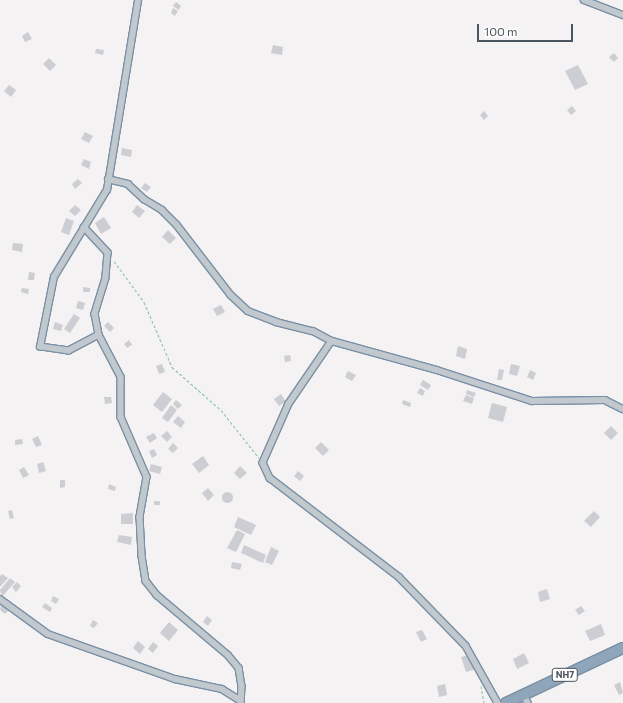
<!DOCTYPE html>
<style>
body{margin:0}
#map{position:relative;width:623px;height:703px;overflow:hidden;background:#f4f2f2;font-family:Commissioner,sans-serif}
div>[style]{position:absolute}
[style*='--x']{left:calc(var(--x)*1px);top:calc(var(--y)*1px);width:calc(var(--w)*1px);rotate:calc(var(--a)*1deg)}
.building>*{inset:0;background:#ccced3}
.round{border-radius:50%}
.path>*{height:1px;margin-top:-0.5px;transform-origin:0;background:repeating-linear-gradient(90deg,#81c6a3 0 3px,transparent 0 5px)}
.roads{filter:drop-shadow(1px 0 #7a90a6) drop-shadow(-1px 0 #7a90a6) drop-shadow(0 1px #7a90a6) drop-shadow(0 -1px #7a90a6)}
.street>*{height:5.5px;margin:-2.75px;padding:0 2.75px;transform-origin:2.75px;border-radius:2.75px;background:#c1c9ce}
.highway>*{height:10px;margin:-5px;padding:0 5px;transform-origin:5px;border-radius:5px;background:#8fa5ba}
span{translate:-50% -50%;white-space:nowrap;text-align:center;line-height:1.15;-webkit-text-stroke:3px #fff;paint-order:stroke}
.shield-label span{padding:1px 3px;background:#fff;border:1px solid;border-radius:3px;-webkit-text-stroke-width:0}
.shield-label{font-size:9px;color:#4b555d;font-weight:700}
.scale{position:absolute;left:477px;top:24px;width:96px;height:18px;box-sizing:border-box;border:2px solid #4b555d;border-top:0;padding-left:5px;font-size:12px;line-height:14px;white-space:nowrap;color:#4b555d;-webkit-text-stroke:3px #fff;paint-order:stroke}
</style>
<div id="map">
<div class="building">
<div style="clip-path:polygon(176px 2px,181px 6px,179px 10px,173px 6px)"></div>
<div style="clip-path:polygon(173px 8px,178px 11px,175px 16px,171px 13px)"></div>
<div style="clip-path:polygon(28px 32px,32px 39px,25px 42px,22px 36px)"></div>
<div style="clip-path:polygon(273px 45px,283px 47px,282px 55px,271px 53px)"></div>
<div style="clip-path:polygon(96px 49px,104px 50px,103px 55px,95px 53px)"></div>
<div style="clip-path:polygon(614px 53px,618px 58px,614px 62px,609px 57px)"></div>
<div style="clip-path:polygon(49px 58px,56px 65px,50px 71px,43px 64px)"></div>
<div style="clip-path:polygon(578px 65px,588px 84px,575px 90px,565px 71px)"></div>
<div style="clip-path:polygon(9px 85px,16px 90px,11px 97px,4px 91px)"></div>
<div style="clip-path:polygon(572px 106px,576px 111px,571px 115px,567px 110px)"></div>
<div style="clip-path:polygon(484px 111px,488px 116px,484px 120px,480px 115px)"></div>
<div style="clip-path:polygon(85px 132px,93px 136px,89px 143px,81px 139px)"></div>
<div style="clip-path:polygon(122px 148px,132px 150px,131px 157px,121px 155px)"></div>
<div style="clip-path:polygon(84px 159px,91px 162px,89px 169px,81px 165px)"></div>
<div style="clip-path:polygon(78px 179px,82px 183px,75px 189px,72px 184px)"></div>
<div style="clip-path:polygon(145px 183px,151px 187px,147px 192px,141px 188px)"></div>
<div style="clip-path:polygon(75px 205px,81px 210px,75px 216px,69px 211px)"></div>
<div style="clip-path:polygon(137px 205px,145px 211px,139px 218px,132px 212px)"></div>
<div style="clip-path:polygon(104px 217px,111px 228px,101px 234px,95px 223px)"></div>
<div style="clip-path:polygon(66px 218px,74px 221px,69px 235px,61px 232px)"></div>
<div style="clip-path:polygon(168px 230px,176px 238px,170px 244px,162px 237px)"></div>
<div style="clip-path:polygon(13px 243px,23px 244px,22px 252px,12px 250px)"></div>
<div style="clip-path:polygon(29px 272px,35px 273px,34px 280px,28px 280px)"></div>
<div style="clip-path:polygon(83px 287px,90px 288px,90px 292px,83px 292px)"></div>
<div style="clip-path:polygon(22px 288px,29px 289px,28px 294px,21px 292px)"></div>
<div style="clip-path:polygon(78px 301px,85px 303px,83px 310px,76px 308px)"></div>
<div style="clip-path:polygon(221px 305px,225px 312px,217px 316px,213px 309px)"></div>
<div style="clip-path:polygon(74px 314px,80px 318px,70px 333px,64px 329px)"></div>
<div style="clip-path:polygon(55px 322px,63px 325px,61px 331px,53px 329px)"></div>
<div style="clip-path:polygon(108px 322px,114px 328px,110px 332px,104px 326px)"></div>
<div style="clip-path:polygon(129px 340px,132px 345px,127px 348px,124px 344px)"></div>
<div style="clip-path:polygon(458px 346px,467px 349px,465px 359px,456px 356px)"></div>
<div style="clip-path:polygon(290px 355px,291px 361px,285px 362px,284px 356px)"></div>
<div style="clip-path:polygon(162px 364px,165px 372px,159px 374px,156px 366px)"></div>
<div style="clip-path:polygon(511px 364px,520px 366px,517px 376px,509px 374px)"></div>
<div style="clip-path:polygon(499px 369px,504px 370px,502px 380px,497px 380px)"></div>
<div style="clip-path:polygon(530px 370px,536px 373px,533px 380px,527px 377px)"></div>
<div style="clip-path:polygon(348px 371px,356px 375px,352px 381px,345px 377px)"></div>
<div style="clip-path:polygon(423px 380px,431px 385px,428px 390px,420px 385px)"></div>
<div style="clip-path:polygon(420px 388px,425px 391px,423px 396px,417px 393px)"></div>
<div style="clip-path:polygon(467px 390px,476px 393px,474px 397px,466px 394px)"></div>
<div style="clip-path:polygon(163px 392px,172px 399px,162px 412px,153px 405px)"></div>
<div style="clip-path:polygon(281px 394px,286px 402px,279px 406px,274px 399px)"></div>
<div style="clip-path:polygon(466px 395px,474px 398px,472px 404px,463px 401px)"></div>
<div style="clip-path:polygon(104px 397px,111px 397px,112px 403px,105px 404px)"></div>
<div style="clip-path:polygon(176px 400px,182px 405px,178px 409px,173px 404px)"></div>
<div style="clip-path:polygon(403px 400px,411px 403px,410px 407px,402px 404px)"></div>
<div style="clip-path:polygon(492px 403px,507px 407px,503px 422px,488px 418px)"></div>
<div style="clip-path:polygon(171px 405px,177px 410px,168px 422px,162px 418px)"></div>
<div style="clip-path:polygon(178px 416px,185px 422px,181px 428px,173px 422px)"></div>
<div style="clip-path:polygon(611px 426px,618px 433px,611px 440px,604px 433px)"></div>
<div style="clip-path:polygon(167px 431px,172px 437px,167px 442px,161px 436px)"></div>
<div style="clip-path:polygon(154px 433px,157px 438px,150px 443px,146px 437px)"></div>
<div style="clip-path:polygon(38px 436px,42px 445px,36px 447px,32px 439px)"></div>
<div style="clip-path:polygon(22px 439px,23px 444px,15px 445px,15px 440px)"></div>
<div style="clip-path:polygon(321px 442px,329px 450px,323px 456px,315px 448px)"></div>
<div style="clip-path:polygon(173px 443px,178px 448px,173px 453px,168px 449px)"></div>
<div style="clip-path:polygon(154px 449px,157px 455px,152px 458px,149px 451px)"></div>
<div style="clip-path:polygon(203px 456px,209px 465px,199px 473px,192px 464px)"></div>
<div style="clip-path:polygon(43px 462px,46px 471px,39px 473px,37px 464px)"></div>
<div style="clip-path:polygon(151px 464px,162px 467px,160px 474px,149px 471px)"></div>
<div style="clip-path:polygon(240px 466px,247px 473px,240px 479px,234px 473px)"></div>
<div style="clip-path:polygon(24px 467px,29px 475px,23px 478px,19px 470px)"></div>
<div style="clip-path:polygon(298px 471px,304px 476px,300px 481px,294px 476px)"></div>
<div style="clip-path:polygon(60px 480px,65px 480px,65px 487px,60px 488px)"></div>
<div style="clip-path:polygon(109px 484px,116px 487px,115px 491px,108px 489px)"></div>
<div style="clip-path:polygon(208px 488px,214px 495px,208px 501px,202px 493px)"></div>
<div class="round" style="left:221.5px;top:491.5px;width:11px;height:11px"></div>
<div style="clip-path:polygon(154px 501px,160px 501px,160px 505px,154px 505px)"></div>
<div style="clip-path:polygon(12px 510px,14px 518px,10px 519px,8px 511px)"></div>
<div style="clip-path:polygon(594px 511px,600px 517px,591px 527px,584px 521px)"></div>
<div style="clip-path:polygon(133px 513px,133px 524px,121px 524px,121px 514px)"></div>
<div style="clip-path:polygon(238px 517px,256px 525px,251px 535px,234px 527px)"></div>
<div style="clip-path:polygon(237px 530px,245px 534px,236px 552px,227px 548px)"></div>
<div style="clip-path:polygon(119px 535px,132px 537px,131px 545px,117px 542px)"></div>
<div style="clip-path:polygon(244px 545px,266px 555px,263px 563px,241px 553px)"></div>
<div style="clip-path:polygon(271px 547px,279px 551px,272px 565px,265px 562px)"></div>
<div style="clip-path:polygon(232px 562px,242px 564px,240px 570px,231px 568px)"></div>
<div style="clip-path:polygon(2px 574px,8px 578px,0 587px,0 576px)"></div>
<div style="clip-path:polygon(10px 578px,15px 582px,2px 597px,0 590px)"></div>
<div style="clip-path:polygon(17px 582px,21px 586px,16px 592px,12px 587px)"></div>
<div style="clip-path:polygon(547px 589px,550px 599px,540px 602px,538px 592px)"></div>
<div style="clip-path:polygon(53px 596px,59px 599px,56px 604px,51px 601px)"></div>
<div style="clip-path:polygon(1px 603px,9px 610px,5px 614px,0 610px)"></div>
<div style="clip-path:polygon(45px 603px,52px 608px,50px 612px,42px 607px)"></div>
<div style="clip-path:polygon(581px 606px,585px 611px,579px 615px,575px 610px)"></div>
<div style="clip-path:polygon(207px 616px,212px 620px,208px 626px,203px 622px)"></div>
<div style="clip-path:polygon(93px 620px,98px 623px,94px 628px,90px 626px)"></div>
<div style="clip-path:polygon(169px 622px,178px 630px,169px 641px,160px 633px)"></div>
<div style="clip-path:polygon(601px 624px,605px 635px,590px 641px,585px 631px)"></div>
<div style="clip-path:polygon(422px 630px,427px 639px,421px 642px,416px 632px)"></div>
<div style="clip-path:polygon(138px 641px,145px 647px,140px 654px,133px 648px)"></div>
<div style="clip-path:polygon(153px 642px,158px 646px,153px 653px,148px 649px)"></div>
<div style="clip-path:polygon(524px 653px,529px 663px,517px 669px,513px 659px)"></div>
<div style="clip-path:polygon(471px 654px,476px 669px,466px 672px,461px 657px)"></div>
<div style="clip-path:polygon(620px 682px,623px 693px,619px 695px,614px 685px)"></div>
<div style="clip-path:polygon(445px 684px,447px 695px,439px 697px,437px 686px)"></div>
</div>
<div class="path">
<div style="--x:114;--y:261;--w:51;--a:53.8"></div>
<div style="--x:144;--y:302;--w:71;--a:66.7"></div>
<div style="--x:172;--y:367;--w:65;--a:41.3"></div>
<div style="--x:221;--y:410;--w:61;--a:51.6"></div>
<div style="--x:481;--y:686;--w:17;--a:80"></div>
</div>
<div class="roads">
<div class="street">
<div style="--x:584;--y:0;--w:42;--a:21"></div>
<div style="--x:108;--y:179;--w:21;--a:14"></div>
<div style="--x:128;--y:184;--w:22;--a:43"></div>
<div style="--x:144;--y:199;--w:21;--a:31"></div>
<div style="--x:162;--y:210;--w:21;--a:45"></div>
<div style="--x:177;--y:225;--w:88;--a:52.4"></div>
<div style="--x:231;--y:295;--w:23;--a:43"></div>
<div style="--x:248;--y:311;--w:30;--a:21"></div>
<div style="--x:276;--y:322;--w:38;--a:14"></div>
<div style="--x:313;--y:331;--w:21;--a:28"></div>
<div style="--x:332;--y:341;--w:109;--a:15.4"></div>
<div style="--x:437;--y:370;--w:100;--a:18.1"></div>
<div style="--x:532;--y:401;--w:73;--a:-0.8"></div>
<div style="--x:605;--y:400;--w:20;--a:27"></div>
<div style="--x:84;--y:227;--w:35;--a:47"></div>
<div style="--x:108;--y:253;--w:25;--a:95"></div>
<div style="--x:106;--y:278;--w:38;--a:107"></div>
<div style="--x:95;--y:314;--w:21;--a:79"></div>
<div style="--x:99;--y:335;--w:47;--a:62.4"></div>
<div style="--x:121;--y:377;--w:40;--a:90"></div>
<div style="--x:121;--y:417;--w:65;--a:66.6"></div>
<div style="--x:147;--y:477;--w:41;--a:99.9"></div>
<div style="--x:140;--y:517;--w:39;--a:87"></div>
<div style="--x:142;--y:556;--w:25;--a:81"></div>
<div style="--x:146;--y:581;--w:18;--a:52"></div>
<div style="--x:157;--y:595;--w:93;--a:40.2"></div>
<div style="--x:228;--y:655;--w:17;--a:50"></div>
<div style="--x:239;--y:668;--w:18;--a:81"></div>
<div style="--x:242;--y:686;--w:17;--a:93"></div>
<div style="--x:99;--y:335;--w:34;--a:152"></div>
<div style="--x:69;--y:351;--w:29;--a:-172"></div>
<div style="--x:40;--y:347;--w:71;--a:-78.7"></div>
<div style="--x:54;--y:277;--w:102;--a:-58.7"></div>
<div style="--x:107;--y:190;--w:193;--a:-80.7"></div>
<div style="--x:332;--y:341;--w:76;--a:124.3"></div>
<div style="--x:289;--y:404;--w:64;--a:113.8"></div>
<div style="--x:263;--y:463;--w:17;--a:65"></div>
<div style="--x:270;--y:478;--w:163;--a:37.5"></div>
<div style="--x:399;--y:577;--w:96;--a:45.8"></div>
<div style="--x:466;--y:646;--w:65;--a:60.7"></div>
<div style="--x:0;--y:599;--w:59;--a:36.1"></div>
<div style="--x:48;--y:634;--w:135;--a:19.5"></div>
<div style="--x:175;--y:679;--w:48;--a:12"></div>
<div style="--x:222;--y:689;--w:22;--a:32"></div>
<div style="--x:524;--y:695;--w:9;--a:63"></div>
</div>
<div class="highway">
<div style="--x:506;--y:703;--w:129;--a:-25.2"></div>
</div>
</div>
<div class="shield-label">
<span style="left:565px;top:675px">NH7</span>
</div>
<div class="scale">100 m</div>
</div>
